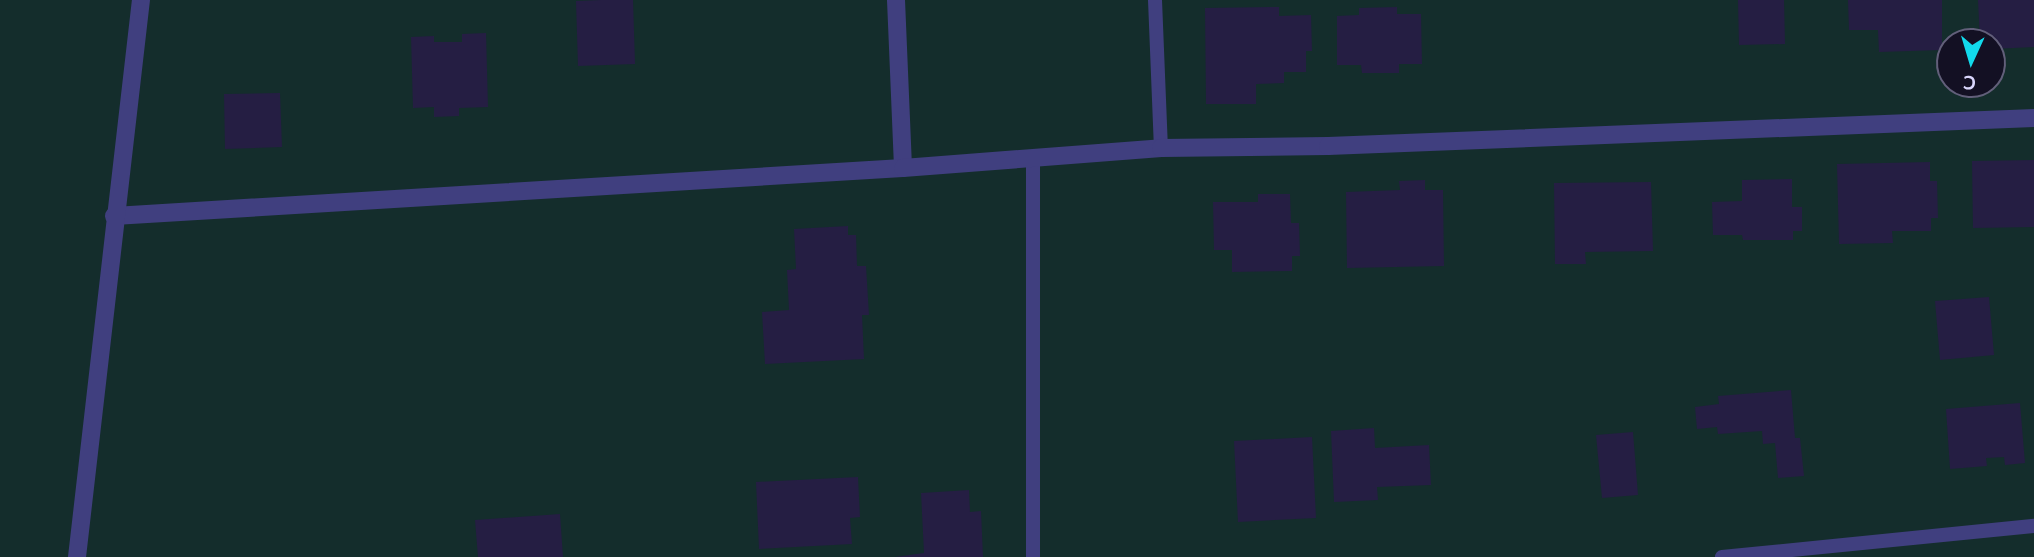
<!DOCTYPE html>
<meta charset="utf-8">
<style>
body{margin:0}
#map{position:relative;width:2034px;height:557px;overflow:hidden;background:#131023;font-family:"Nunito Sans",sans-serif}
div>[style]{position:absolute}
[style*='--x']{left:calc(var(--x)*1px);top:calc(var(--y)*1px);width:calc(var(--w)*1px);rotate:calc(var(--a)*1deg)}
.green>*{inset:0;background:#142d2c}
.building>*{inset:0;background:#251e43}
.service>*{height:14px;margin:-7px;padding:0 7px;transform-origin:7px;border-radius:7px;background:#403f7f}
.minor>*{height:18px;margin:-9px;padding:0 9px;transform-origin:9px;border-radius:9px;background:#403f7f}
span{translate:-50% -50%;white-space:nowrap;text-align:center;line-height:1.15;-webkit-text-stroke:7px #131023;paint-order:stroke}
.north{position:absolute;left:1936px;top:28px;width:70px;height:70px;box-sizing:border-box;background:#131023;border:2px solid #625f7a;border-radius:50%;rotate:184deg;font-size:19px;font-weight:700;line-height:28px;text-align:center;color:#d9d6fc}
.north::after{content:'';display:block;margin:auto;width:24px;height:32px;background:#12daec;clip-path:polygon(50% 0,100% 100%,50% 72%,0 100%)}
</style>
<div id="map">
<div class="green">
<div style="clip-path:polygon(evenodd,0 0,2034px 0,2034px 557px,0 557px,0 0,1950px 42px,1992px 42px,1992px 84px,1950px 84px,1950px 42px)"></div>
</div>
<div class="building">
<div style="clip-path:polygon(601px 0,633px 0,635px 64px,578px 66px,576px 1px)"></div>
<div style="clip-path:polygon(1738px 0,1784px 0,1785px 44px,1739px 45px)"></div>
<div style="clip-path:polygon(1848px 0,1942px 0,1942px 50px,1879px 52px,1878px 30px,1849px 30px)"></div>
<div style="clip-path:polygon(1978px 0,2034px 0,2034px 47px,1992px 49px,1992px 42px,1980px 42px)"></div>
<div style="clip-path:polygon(1279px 7px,1279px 16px,1311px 15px,1312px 51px,1306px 51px,1306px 72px,1284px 72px,1284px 83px,1256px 84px,1256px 104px,1206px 104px,1205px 8px)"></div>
<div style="clip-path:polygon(1397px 7px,1397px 14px,1421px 14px,1422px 64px,1399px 64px,1399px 73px,1362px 73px,1361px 65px,1337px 65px,1337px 16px,1359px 15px,1359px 8px)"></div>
<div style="clip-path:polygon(486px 33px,488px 107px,459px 108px,459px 116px,434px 117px,434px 107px,413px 108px,411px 37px,434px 36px,434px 42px,462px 42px,462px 34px)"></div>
<div style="clip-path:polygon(280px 93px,282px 147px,225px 149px,224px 94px)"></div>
<div style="clip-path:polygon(2034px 160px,2034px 227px,1973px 228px,1972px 161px)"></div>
<div style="clip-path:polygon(1930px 162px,1930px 181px,1937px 181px,1938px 218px,1931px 218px,1931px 231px,1892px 231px,1893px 243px,1839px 244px,1837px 164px)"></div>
<div style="clip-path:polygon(1792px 179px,1792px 207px,1802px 207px,1802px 231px,1793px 231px,1793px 240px,1743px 240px,1742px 235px,1713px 235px,1712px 202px,1742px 201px,1742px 180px)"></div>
<div style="clip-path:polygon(1425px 180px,1425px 190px,1443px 190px,1444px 266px,1347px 268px,1346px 192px,1400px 190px,1399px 181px)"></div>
<div style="clip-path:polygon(1651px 182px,1653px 251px,1585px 252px,1586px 264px,1555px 264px,1554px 183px)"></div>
<div style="clip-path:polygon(1258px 194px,1290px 194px,1291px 223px,1299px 223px,1300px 256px,1292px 256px,1292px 271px,1232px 272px,1232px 250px,1214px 250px,1213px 202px,1258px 202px)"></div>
<div style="clip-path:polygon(848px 226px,848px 235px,856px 235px,857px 266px,866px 266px,869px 315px,862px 315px,864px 359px,765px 364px,762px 312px,789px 310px,787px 270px,796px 269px,794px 229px)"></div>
<div style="clip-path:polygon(1989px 297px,1994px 355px,1940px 360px,1935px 301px)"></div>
<div style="clip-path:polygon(1791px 390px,1795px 438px,1800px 438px,1804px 476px,1778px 478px,1775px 443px,1763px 444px,1762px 431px,1718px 434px,1717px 427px,1697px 429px,1695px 407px,1719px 404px,1718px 396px)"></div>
<div style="clip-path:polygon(2020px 403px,2025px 463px,2005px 465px,2004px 457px,1986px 458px,1987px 466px,1950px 469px,1946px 409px)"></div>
<div style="clip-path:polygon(1374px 428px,1375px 448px,1429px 445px,1431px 485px,1377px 487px,1378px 500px,1334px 502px,1331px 431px)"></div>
<div style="clip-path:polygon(1633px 432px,1638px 495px,1602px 498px,1596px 435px)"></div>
<div style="clip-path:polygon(1312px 437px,1316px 518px,1238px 522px,1234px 441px)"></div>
<div style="clip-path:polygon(858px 477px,860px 517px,850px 518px,852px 544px,759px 549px,756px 482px)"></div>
<div style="clip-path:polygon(969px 490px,970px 512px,981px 511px,983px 557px,895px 557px,924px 553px,921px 493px)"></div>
<div style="clip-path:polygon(560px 514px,563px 557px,478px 557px,475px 520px)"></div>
</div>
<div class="service">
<div style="--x:1155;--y:0;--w:148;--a:87.7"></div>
<div style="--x:1033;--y:158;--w:399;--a:90"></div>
<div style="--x:1722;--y:557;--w:314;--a:-5.7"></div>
</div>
<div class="minor">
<div style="--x:896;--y:0;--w:168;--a:87.6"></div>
<div style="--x:114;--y:216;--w:790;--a:-3.48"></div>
<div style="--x:903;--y:168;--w:259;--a:-4.4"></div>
<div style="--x:1161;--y:148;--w:167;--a:-0.7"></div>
<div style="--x:1328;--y:146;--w:707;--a:-2.27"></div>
<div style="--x:77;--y:557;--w:561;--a:-83.45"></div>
</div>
<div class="north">С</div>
</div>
